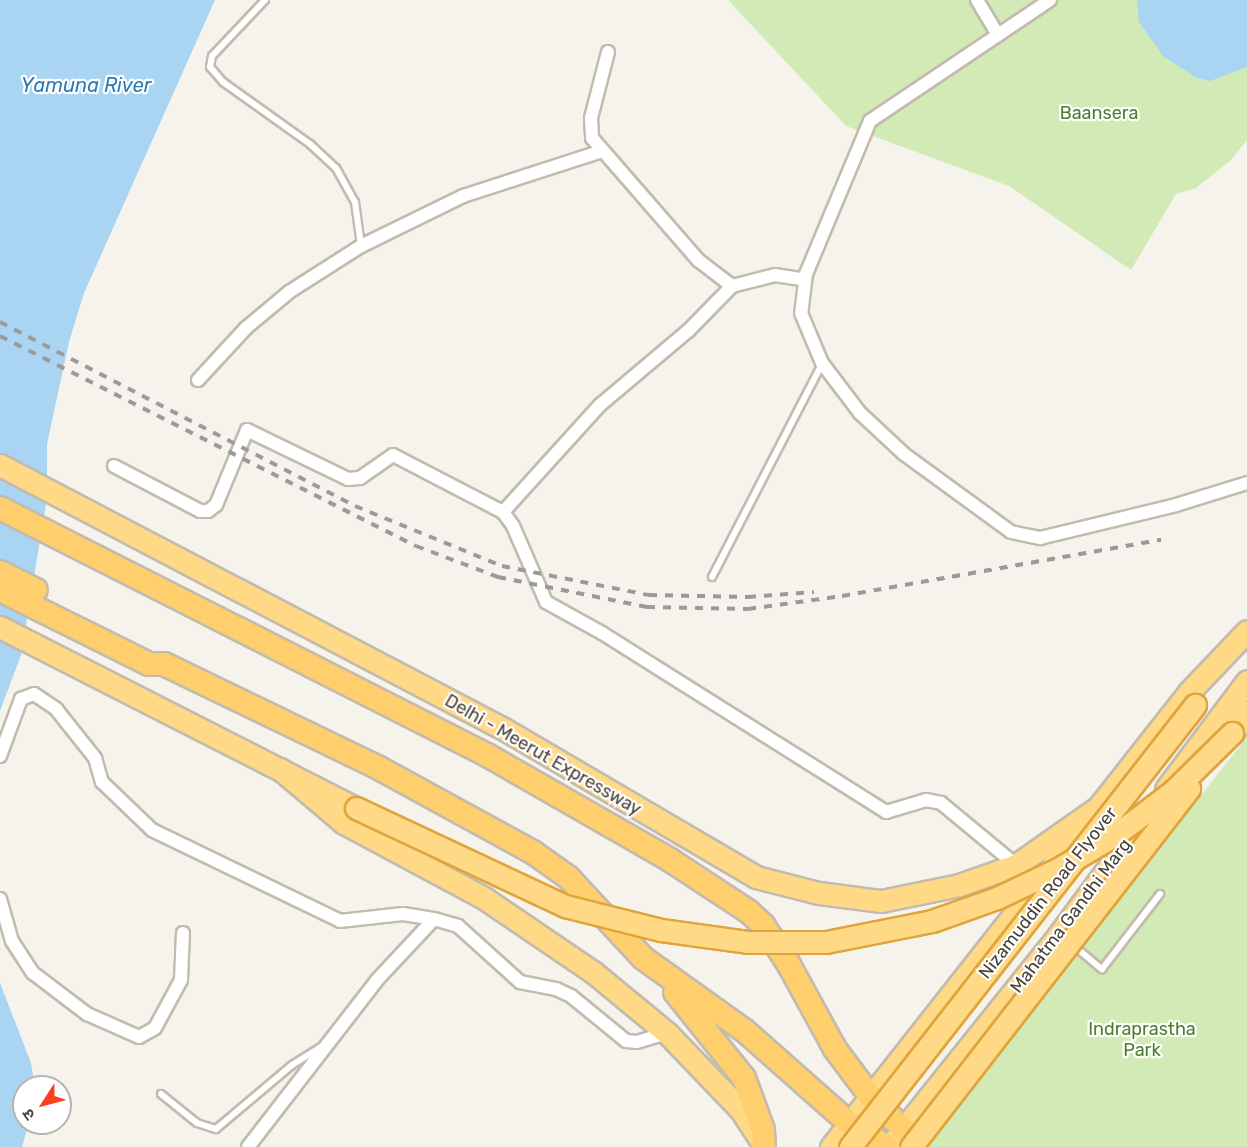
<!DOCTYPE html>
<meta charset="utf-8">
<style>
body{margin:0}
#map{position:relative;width:1247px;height:1147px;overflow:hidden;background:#f6f3ec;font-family:Rubik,"Noto Sans Devanagari",sans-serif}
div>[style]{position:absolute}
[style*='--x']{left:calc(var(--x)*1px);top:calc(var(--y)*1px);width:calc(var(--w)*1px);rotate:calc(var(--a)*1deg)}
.green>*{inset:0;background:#d2eab5}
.water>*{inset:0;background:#a9d4f2}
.roads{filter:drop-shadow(2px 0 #c2bbae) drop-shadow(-2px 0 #c2bbae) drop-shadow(0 2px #c2bbae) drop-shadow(0 -2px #c2bbae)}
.service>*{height:6px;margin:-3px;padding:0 3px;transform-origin:3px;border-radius:3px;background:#fff}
.minor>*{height:12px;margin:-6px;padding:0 6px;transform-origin:6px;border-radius:6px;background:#fff}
.trunk>*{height:21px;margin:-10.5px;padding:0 10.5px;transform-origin:10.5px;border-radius:10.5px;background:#ffd985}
.motorway>*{height:22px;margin:-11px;padding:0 11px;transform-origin:11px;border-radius:11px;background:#ffcf6e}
.rail>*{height:4px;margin-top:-2px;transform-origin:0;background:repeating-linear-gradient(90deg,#9a9a9a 0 8px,transparent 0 16px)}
.bridges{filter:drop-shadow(2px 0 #e0a43c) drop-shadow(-2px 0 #e0a43c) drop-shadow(0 2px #e0a43c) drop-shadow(0 -2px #e0a43c)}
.trunk-bridge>*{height:21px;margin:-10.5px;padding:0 10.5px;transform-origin:10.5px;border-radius:10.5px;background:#ffd985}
span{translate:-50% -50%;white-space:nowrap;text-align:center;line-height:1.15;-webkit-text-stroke:4.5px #fff;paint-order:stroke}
.park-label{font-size:18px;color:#4a7f2a}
.street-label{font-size:18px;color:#4b4439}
.water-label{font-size:20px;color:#2e7ab2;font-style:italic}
.north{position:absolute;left:12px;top:1075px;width:60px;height:60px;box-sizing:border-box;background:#fff;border:2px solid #b7b4b0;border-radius:50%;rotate:234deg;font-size:16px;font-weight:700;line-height:24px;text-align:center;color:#4b4439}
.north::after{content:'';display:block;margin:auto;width:21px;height:27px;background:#fc3f1d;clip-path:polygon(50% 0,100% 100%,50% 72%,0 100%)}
</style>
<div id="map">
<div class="green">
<div style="clip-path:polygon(728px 0,1247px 0,1247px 140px,1230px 161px,1196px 188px,1176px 194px,1131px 270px,1009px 186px,846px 126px)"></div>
<div style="clip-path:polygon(1247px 737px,1247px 1147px,922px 1147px,1244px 741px)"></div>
</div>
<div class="water">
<div style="clip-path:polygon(0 0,215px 0,84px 293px,69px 342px,47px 444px,47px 498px,21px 655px,0 711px)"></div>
<div style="clip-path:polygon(1137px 0,1247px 0,1247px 67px,1210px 81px,1195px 77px,1163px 56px,1139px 22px)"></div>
<div style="clip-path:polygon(0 983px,31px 1063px,35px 1087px,24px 1087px,24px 1123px,29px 1123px,22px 1147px,0 1147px)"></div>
</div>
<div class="roads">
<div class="service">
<div style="--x:265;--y:0;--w:77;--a:133.4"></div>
<div style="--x:212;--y:56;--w:11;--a:100"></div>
<div style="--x:210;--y:67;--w:20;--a:49"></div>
<div style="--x:223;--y:82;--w:107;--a:35.5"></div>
<div style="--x:310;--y:144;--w:35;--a:43"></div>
<div style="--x:336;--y:168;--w:39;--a:61"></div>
<div style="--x:355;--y:202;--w:43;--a:82.1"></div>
<div style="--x:712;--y:577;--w:240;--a:-62.7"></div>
<div style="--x:1073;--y:945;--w:38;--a:40"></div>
<div style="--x:1102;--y:969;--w:95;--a:-52.3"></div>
<div style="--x:161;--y:1094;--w:46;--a:38.9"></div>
<div style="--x:197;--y:1123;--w:20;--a:18"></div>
<div style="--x:216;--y:1129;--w:99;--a:-40.1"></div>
<div style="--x:292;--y:1065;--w:34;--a:-32"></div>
</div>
<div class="minor">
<div style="--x:977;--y:0;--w:41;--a:59"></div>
<div style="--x:1050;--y:0;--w:217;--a:146.1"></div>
<div style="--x:870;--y:121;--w:166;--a:112.7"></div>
<div style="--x:806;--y:274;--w:39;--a:97"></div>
<div style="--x:801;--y:313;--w:54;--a:67.2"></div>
<div style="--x:822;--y:363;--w:63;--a:52.8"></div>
<div style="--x:860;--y:413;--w:60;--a:43"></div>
<div style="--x:904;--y:454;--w:132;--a:36.1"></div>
<div style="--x:1011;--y:532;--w:30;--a:12"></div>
<div style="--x:1040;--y:538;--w:140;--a:-13.6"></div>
<div style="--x:1176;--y:505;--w:74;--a:-17.2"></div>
<div style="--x:608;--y:52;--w:68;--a:104.4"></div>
<div style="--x:591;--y:118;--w:20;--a:87"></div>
<div style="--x:592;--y:138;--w:162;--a:49"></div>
<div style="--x:698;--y:260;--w:43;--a:37.4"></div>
<div style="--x:198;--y:380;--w:71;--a:-47.3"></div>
<div style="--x:246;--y:328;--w:56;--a:-39.9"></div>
<div style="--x:289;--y:292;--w:85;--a:-32.6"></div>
<div style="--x:361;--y:246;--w:114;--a:-26.1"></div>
<div style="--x:463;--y:196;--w:146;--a:-17.9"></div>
<div style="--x:114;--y:466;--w:97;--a:27.6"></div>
<div style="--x:200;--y:511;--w:8;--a:0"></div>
<div style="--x:208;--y:511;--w:10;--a:-37"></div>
<div style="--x:216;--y:505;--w:81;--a:-67.5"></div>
<div style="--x:247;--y:430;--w:112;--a:25.9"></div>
<div style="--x:348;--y:479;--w:12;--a:-5"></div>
<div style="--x:360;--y:478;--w:40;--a:-34.9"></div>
<div style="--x:393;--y:455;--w:124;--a:27.4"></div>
<div style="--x:503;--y:512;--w:17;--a:54"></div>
<div style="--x:513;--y:526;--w:83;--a:66.5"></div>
<div style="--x:546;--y:602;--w:64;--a:29"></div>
<div style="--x:602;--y:633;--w:336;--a:32.2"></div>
<div style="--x:886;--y:812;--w:42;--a:-16.7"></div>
<div style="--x:926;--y:800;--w:15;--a:11"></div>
<div style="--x:941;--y:803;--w:97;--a:39.6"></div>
<div style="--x:503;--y:512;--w:144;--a:-47.8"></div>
<div style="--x:600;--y:405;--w:115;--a:-40.1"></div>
<div style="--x:688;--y:331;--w:63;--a:-45.6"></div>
<div style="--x:732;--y:286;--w:44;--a:-14.3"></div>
<div style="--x:775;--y:275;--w:30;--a:9"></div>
<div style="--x:0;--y:756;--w:61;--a:-69.8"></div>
<div style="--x:21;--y:699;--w:14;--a:-21"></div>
<div style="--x:34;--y:694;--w:27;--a:34"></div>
<div style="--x:56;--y:709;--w:63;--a:51.5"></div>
<div style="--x:95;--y:758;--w:25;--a:74"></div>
<div style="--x:102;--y:782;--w:69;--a:43.8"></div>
<div style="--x:152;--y:830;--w:209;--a:25.8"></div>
<div style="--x:340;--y:921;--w:63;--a:-6.3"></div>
<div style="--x:403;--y:914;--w:31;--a:9"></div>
<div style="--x:0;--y:899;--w:44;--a:74.1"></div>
<div style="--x:12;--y:941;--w:38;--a:57"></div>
<div style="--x:33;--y:973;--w:68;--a:37.2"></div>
<div style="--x:87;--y:1014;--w:57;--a:23.9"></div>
<div style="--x:139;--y:1037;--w:18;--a:-29"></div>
<div style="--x:155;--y:1028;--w:55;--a:-61.6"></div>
<div style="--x:181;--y:980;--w:47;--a:-87.6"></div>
<div style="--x:248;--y:1147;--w:211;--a:-52.3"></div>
<div style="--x:377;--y:980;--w:83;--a:-46.9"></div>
<div style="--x:434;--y:919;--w:25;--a:16"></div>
<div style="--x:458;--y:926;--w:84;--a:42.1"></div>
<div style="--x:520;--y:982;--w:37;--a:11"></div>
<div style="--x:556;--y:989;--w:17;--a:25"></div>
<div style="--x:571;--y:996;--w:71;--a:39.3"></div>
<div style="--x:626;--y:1041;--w:11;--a:5"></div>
<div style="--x:637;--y:1042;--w:31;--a:-17"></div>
</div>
<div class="trunk">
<div style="--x:0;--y:465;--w:569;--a:27.65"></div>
<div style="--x:504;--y:729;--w:292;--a:30.4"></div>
<div style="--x:756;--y:877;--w:65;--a:14.3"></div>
<div style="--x:819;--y:893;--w:63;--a:7.4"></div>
<div style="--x:881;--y:901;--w:80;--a:-11.6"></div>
<div style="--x:959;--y:885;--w:60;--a:-19.3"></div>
<div style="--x:1016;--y:865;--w:103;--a:-35.1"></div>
<div style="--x:0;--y:627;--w:399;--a:27"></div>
<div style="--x:1232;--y:733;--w:26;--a:-54"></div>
<div style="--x:280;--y:769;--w:84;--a:40.2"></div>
<div style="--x:344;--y:823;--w:159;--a:28.2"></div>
<div style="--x:484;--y:898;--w:132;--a:34.2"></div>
<div style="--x:593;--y:972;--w:96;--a:39.5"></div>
<div style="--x:667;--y:1033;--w:107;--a:46.1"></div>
<div style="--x:741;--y:1110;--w:38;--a:57"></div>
<div style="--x:1166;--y:789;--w:135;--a:-53.1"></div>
<div style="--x:831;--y:1147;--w:579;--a:-51.8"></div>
<div style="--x:1189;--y:692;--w:84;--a:-46.4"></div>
<div style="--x:889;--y:1147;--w:270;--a:-51.3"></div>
<div style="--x:1058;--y:936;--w:152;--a:-53.6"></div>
</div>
<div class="motorway">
<div style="--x:0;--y:508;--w:546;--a:26.89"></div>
<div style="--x:487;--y:755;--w:211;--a:29.8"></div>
<div style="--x:670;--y:860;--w:93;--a:33.2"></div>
<div style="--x:748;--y:911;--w:21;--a:43"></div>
<div style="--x:763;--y:925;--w:45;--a:56.7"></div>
<div style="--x:788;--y:963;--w:98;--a:61.3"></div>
<div style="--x:835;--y:1049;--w:60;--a:53.1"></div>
<div style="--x:871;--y:1097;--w:45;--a:45"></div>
<div style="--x:0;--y:572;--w:40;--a:26.6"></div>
<div style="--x:0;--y:590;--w:166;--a:26.4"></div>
<div style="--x:149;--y:664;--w:15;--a:0"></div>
<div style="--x:164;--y:664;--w:239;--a:25.8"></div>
<div style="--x:379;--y:768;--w:177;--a:28.7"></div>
<div style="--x:534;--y:853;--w:42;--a:35.2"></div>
<div style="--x:568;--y:877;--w:110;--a:47.2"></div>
<div style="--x:643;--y:958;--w:125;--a:35.6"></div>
<div style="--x:745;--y:1031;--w:137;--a:41.5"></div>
<div style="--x:848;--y:1122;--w:46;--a:32.7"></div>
<div style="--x:675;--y:992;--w:110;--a:51.3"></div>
<div style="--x:744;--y:1078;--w:55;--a:69.9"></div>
<div style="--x:763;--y:1130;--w:17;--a:87"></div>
</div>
</div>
<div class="rail">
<div style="--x:0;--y:322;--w:400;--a:27.4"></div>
<div style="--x:355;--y:506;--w:159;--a:22.2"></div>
<div style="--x:502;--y:566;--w:150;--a:11.2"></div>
<div style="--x:649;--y:595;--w:99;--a:1.2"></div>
<div style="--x:748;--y:597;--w:66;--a:-4.3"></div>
<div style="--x:0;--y:336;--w:466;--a:26.8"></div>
<div style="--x:416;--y:546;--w:88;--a:20.7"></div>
<div style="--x:498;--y:577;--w:152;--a:11.4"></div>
<div style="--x:647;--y:607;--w:101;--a:1.1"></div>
<div style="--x:748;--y:609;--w:95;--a:-7.9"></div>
<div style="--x:842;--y:596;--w:324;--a:-10"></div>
</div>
<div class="bridges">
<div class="trunk-bridge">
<div style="--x:356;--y:808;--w:231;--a:25.1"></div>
<div style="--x:565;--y:906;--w:99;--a:14"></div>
<div style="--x:661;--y:930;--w:87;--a:7.9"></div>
<div style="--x:747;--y:942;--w:79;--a:0"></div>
<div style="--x:826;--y:942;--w:108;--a:-11.2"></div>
<div style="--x:932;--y:921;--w:69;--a:-19.5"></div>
<div style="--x:997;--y:898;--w:68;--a:-25.4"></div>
<div style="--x:1058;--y:869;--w:70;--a:-31"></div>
<div style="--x:1118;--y:833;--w:69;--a:-37.4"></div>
<div style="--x:1173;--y:791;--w:83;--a:-44.5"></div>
<div style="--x:850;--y:1147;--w:561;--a:-52.03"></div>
<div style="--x:911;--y:1147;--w:454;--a:-52.2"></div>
</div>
</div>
<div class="park-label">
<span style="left:1099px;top:113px">Baansera</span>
<span style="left:1142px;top:1040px">Indraprastha<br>Park</span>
</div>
<div class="street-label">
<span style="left:543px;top:755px;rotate:30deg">Delhi - Meerut Expressway</span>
<span style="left:1048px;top:893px;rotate:-52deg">Nizamuddin Road Flyover</span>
<span style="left:1071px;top:916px;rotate:-53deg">Mahatma Gandhi Marg</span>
</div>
<div class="water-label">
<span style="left:86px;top:85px">Yamuna River</span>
</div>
<div class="north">उ</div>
</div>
